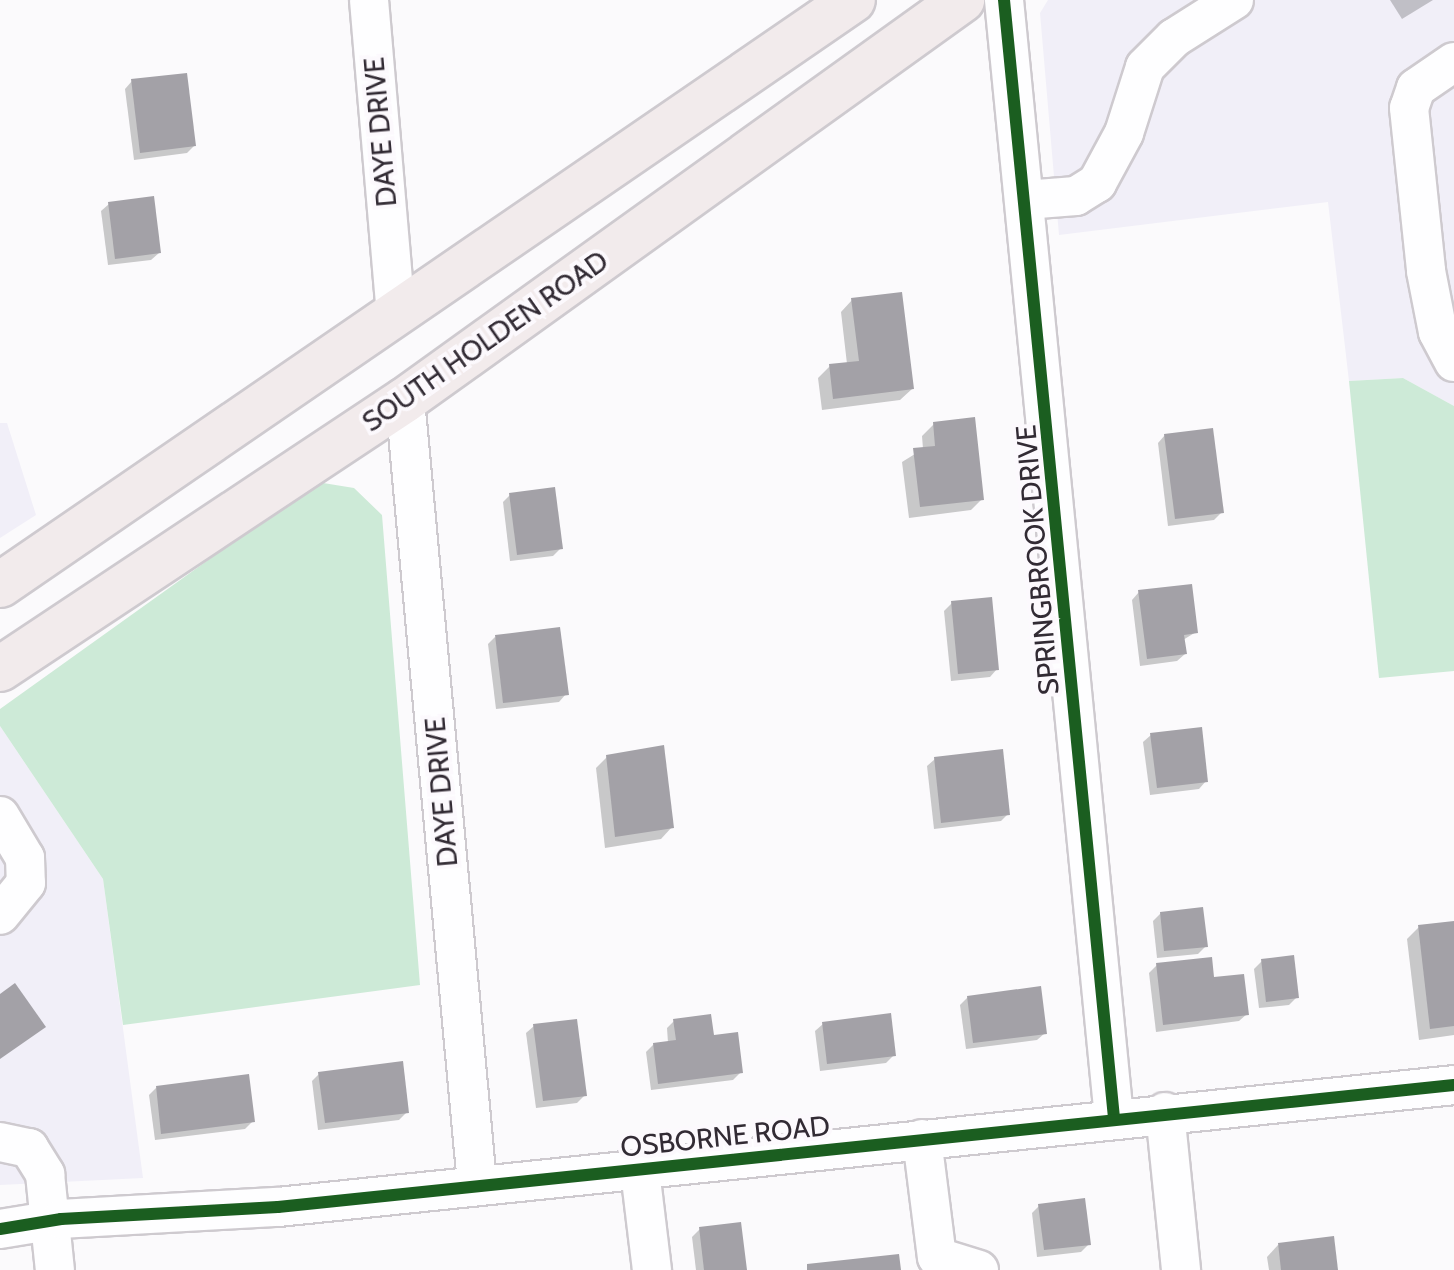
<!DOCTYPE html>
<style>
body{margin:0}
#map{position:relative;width:1454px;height:1270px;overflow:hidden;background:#fbfafc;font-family:Cabin,sans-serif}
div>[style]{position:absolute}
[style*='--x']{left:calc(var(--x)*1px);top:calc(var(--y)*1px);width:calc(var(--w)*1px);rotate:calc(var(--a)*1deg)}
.commercial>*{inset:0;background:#f1eff8}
.green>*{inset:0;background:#cdead7}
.shadow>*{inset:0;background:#0003}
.building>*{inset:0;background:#a3a1a7}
.roads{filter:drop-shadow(2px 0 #cecacf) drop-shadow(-2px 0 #cecacf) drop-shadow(0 2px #cecacf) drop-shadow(0 -2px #cecacf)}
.minor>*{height:38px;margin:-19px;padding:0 19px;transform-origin:19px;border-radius:19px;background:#fefeff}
.major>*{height:44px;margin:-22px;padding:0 22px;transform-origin:22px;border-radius:22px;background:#f2ebec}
.cycleway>*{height:12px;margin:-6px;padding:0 6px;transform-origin:6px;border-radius:6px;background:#1b5e20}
span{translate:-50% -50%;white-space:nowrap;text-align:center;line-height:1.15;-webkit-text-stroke:8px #fcf9fd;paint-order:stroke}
.street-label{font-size:28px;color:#322b34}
</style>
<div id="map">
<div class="commercial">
<div style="clip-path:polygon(1048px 0,1454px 0,1454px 406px,1403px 378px,1349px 381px,1328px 202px,1059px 235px,1040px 13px)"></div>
<div style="clip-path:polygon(0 423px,7px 423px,36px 515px,0 538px)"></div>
<div style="clip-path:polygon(0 726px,103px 879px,143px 1178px,0 1185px)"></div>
</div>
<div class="green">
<div style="clip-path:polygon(1403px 378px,1454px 406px,1454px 671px,1379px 678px,1349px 381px)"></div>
<div style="clip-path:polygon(317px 482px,354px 488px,382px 515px,420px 985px,123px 1025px,103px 879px,0 726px,0 709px)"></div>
</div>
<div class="shadow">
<div style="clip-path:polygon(1390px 0,1433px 0,1402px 19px)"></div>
<div style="clip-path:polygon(132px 81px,194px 146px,187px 153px,134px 160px,125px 89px)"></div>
<div style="clip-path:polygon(109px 204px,159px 253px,151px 260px,108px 265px,101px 211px)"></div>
<div style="clip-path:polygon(852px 300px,912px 389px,900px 400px,822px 410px,818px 378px,830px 366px,847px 364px,841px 312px)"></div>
<div style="clip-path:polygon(934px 424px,982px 499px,971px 510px,909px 518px,902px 462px,923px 449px,922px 436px)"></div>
<div style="clip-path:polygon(1165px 435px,1222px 512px,1214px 520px,1168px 526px,1158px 443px)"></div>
<div style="clip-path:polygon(510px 495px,561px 548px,553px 556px,510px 561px,503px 502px)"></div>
<div style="clip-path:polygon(1139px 592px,1196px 632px,1183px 640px,1185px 654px,1177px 661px,1140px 666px,1132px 600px)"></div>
<div style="clip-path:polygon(952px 603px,997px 669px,990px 677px,951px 681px,944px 611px)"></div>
<div style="clip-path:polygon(495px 637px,566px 694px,559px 702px,496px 709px,488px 644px)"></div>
<div style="clip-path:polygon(1151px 735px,1206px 781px,1199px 789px,1150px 795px,1143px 742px)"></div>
<div style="clip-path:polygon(607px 757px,672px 827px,661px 839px,605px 848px,596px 768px)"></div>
<div style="clip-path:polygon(935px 759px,1008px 814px,1001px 821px,934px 829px,927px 766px)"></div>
<div style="clip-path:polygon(1161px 913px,1206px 946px,1198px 954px,1157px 958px,1153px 921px)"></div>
<div style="clip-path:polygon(1454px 923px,1454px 1035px,1419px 1040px,1407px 939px,1419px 927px)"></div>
<div style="clip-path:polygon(1262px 961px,1297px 997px,1289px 1005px,1259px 1008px,1254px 969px)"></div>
<div style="clip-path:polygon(1157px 965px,1213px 979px,1247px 1014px,1239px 1021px,1156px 1032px,1149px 973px)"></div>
<div style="clip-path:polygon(968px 997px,1045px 1033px,1037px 1040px,966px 1049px,960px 1005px)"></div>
<div style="clip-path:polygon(674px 1021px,712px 1037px,741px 1072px,733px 1080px,651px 1090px,646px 1052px,654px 1044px,668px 1043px,667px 1028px)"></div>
<div style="clip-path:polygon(823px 1024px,894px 1055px,886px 1063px,820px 1071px,815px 1031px)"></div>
<div style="clip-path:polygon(534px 1026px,585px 1095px,577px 1103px,536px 1108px,526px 1033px)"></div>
<div style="clip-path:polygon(319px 1074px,407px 1112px,399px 1120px,318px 1130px,312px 1081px)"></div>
<div style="clip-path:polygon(156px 1088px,252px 1122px,245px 1129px,155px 1140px,149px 1095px)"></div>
<div style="clip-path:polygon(1039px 1206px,1089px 1244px,1081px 1252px,1037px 1257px,1032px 1213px)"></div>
<div style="clip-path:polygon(700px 1229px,745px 1270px,696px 1270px,692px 1237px)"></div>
<div style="clip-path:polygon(1278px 1245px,1336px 1270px,1269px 1270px,1267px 1257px)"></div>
</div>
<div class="building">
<div style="clip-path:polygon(187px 73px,196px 146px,140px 153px,131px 79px)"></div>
<div style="clip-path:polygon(154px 196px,161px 253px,115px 259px,108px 202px)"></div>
<div style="clip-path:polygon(902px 292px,914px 389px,833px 399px,829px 364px,859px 361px,851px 298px)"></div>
<div style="clip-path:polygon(975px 417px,984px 500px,920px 507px,913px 448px,935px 446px,933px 422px)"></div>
<div style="clip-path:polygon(1213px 428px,1224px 513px,1175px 519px,1164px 434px)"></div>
<div style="clip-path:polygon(555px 487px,563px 549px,517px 555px,509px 493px)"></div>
<div style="clip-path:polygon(1192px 584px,1198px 633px,1184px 635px,1187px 654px,1147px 659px,1138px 590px)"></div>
<div style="clip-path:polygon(992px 597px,999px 670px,958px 674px,951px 601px)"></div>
<div style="clip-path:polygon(560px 627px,569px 695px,503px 703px,495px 635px)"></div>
<div style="clip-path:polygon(1202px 727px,1208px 782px,1157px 788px,1150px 733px)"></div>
<div style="clip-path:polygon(664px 745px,674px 828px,615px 837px,606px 755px)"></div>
<div style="clip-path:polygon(1003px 749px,1010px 815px,941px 823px,934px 757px)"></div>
<div style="clip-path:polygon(1203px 907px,1208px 947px,1164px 951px,1160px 912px)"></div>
<div style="clip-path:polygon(1454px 921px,1454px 1026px,1430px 1029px,1418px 925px)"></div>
<div style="clip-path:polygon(1294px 955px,1299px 998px,1266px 1002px,1261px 959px)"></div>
<div style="clip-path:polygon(1212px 957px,1214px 977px,1244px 974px,1249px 1015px,1163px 1025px,1156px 963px)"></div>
<div style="clip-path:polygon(15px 983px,46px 1027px,0 1059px,0 994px)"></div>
<div style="clip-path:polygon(1041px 986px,1047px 1034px,973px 1043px,967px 996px)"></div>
<div style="clip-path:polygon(891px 1013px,896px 1056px,827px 1064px,822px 1022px)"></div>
<div style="clip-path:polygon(711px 1014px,714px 1035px,738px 1032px,743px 1073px,658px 1084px,653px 1043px,676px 1040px,673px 1019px)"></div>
<div style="clip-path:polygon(577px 1019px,587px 1096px,543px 1101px,533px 1024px)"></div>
<div style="clip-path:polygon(403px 1061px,409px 1113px,325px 1123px,318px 1072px)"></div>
<div style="clip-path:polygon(249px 1074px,255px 1122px,161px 1134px,156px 1086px)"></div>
<div style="clip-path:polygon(1085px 1198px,1091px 1245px,1044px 1250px,1038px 1204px)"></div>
<div style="clip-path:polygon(741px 1222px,747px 1270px,704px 1270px,699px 1227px)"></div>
<div style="clip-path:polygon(1334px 1236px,1338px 1270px,1281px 1270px,1278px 1243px)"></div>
<div style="clip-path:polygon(899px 1254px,901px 1270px,807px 1270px,807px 1264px)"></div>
</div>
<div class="roads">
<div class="minor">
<div style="--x:369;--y:0;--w:314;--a:85.1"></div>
<div style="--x:1004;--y:0;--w:1122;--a:84.38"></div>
<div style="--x:1454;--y:62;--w:46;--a:145.6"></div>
<div style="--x:1416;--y:88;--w:21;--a:109"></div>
<div style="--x:1409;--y:108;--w:164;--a:84"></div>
<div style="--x:1426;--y:271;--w:62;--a:78.9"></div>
<div style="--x:1438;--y:332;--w:34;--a:62"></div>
<div style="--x:1025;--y:200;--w:51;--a:-4.5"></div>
<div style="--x:1076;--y:196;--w:25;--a:-32"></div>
<div style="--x:1097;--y:183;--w:57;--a:-61.6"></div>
<div style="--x:1124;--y:133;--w:69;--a:-72.3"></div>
<div style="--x:1145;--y:67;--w:41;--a:-45"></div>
<div style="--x:1174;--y:38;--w:71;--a:-32.3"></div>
<div style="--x:405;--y:400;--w:787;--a:84.75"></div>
<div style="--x:0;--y:816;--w:49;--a:59.2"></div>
<div style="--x:25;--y:858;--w:25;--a:88"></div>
<div style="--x:26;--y:883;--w:41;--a:129.1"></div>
<div style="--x:1165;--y:1112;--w:159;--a:84.2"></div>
<div style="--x:922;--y:1139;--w:119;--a:82.8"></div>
<div style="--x:937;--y:1257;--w:44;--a:17.2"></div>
<div style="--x:0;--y:1142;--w:30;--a:12"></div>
<div style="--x:29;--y:1148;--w:31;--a:58"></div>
<div style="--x:45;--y:1174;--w:97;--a:84.1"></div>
<div style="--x:640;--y:1171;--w:100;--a:83.1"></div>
<div style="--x:0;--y:1229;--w:62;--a:-9.3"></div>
<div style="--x:61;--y:1219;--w:217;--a:-3.2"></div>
<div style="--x:278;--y:1207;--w:1182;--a:-5.92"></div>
</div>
<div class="major">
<div style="--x:0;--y:585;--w:1034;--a:-34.44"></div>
<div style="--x:0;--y:669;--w:486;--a:-33.6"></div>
<div style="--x:405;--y:400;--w:686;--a:-35.68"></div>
</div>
</div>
<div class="cycleway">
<div style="--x:1004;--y:0;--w:1122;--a:84.38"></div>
<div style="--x:0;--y:1229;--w:62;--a:-9.3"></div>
<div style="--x:61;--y:1219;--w:217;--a:-3.2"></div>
<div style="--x:278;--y:1207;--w:1182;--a:-5.92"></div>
</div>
<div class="street-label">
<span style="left:380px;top:132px;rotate:-95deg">DAYE DRIVE</span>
<span style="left:485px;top:341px;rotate:-35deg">SOUTH HOLDEN ROAD</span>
<span style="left:1037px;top:560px;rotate:-95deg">SPRINGBROOK DRIVE</span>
<span style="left:441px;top:792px;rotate:-95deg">DAYE DRIVE</span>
<span style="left:725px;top:1136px;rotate:-6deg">OSBORNE ROAD</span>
</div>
</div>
